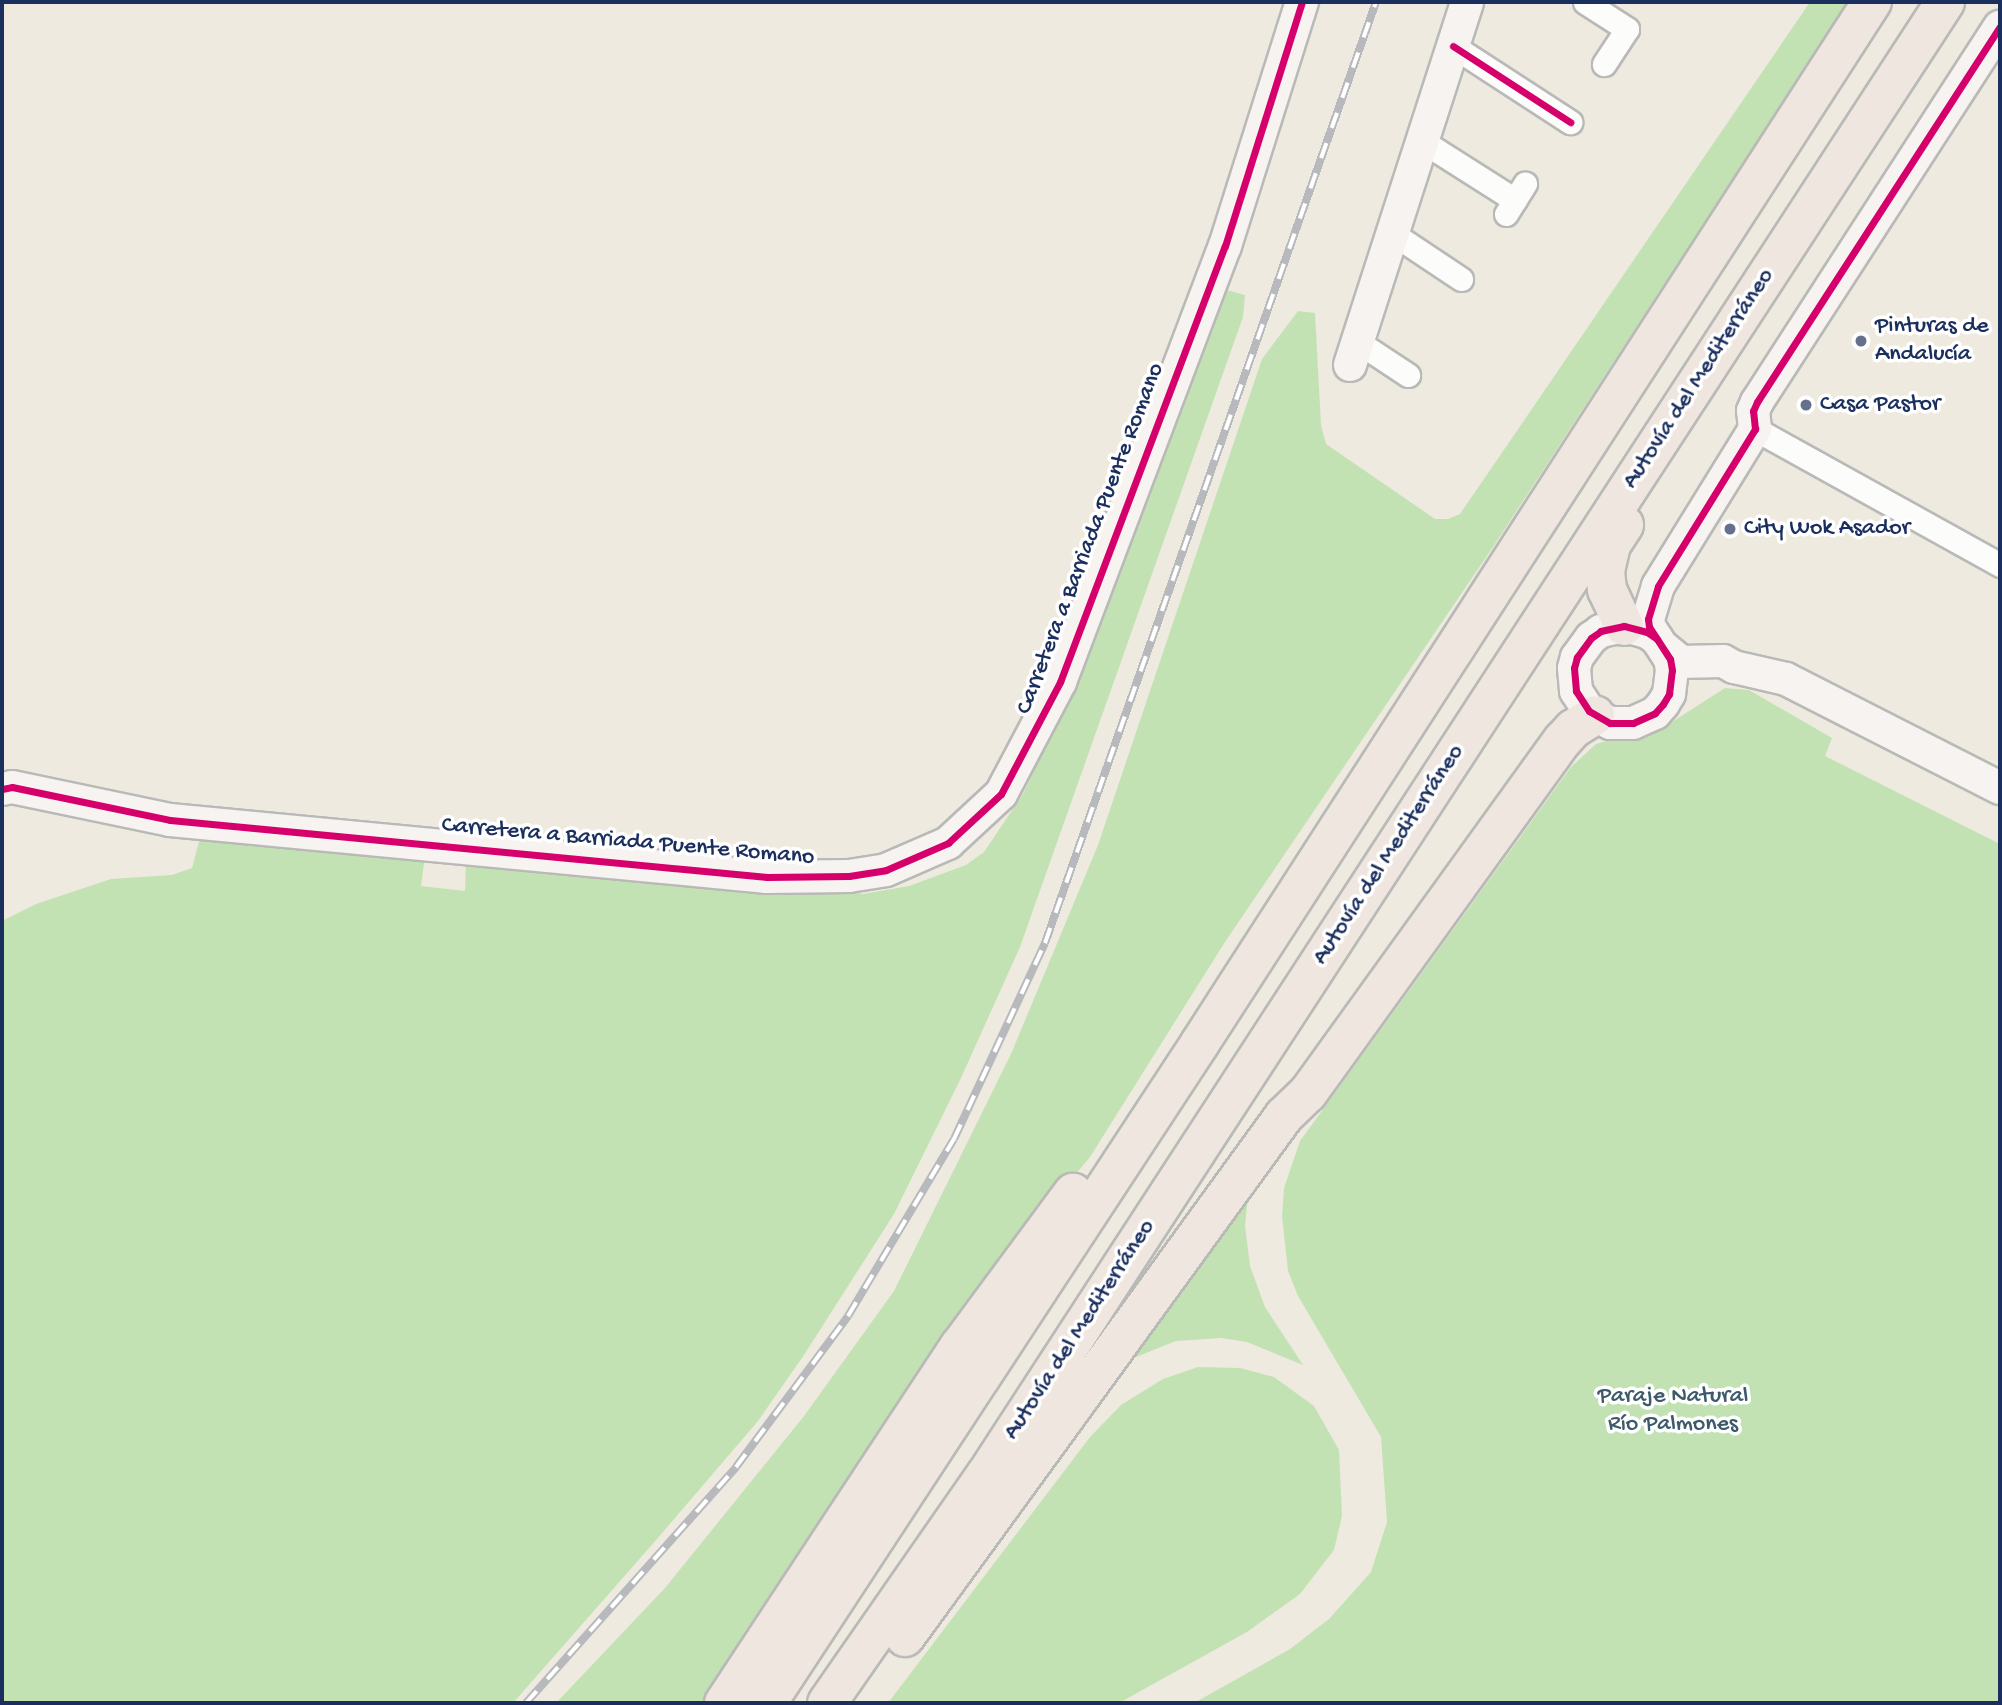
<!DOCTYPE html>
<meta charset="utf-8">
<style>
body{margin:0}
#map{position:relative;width:2002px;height:1705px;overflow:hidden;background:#eeeae0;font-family:"Gochi Hand",sans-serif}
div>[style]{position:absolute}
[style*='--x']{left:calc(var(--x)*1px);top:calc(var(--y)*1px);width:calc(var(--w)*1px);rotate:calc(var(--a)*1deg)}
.green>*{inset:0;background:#c3e2b4}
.roads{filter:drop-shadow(2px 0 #b9b9b7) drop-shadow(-2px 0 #b9b9b7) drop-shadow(0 2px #b9b9b7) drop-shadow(0 -2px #b9b9b7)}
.street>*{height:23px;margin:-11.5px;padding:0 11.5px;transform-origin:11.5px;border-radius:11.5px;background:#fcfcfa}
.secondary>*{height:32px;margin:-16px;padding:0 16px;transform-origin:16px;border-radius:16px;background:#f6f3f0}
.highway>*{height:38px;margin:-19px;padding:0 19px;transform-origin:19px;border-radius:19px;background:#efe7df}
.rail>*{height:8px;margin-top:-4px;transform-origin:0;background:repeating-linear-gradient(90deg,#fff 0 16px,#b7b9bc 0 32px);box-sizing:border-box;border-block:2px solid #b7b9bc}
.cycleway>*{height:7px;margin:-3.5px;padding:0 3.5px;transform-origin:3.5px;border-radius:3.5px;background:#d6006c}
.dots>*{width:19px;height:19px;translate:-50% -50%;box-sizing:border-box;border:4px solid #fff;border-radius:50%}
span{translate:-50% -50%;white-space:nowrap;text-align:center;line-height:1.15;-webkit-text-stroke:7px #fff;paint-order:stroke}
.poi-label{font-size:24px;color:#1b2f5e}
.left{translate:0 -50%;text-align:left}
.street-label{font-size:24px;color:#1b2f5e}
.park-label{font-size:24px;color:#3c5a6a}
.frame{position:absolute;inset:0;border:4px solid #1b2f5e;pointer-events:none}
</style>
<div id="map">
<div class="green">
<div style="clip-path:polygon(1810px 2px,1848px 2px,1493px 547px,1225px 942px,1090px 1157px,1038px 1220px,704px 1703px,556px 1703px,665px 1588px,804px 1416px,894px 1291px,1011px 1054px,1098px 845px,1262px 359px,1298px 311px,1315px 313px,1321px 425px,1326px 444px,1435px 519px,1448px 519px,1460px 514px)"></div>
<div style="clip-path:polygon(1227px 290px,1245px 295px,1243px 317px,1020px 947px,961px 1078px,894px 1214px,804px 1355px,758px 1421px,657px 1539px,513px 1703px,2px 1703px,2px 921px,36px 904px,111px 879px,172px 875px,192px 868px,201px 834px,425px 856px,421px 886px,465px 891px,466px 858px,830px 888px,863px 894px,909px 886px,966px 865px,984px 852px,1023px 794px,1076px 683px,1210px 335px,1221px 298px)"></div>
<div style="clip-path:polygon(1725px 688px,1749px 690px,1832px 738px,1825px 756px,2000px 844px,2000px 1703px,1194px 1703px,1290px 1649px,1329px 1619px,1371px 1572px,1387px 1522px,1381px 1437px,1298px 1296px,1288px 1271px,1282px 1216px,1284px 1188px,1300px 1141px,1571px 767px,1596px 744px,1672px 722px)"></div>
<div style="clip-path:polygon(1249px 1186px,1245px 1226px,1250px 1266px,1265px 1307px,1303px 1365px,1247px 1342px,1221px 1338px,1176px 1341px,1131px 1359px)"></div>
<div style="clip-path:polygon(1198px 1367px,1240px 1368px,1274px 1377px,1314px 1406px,1339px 1450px,1342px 1516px,1334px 1550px,1300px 1594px,1247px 1632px,1119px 1703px,888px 1703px,1090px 1437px,1121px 1405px,1163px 1379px)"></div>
</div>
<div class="roads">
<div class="street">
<div style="--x:1585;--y:2;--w:50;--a:32.7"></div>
<div style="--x:1627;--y:29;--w:42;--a:123.3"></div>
<div style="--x:1453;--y:46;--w:140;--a:33"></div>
<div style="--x:1422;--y:141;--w:110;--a:32.4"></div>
<div style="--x:1506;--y:214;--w:36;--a:-58"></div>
<div style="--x:1392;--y:233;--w:83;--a:33.7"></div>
<div style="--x:1358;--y:342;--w:60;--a:33.4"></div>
<div style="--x:1755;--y:429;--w:280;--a:29"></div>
</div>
<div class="secondary">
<div style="--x:1350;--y:365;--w:381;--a:-72.1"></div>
<div style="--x:1657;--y:639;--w:12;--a:-145"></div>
<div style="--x:1647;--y:632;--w:24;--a:-165"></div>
<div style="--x:1624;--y:626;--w:24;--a:168"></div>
<div style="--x:1601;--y:631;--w:12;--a:145"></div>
<div style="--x:1591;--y:638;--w:24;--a:126"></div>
<div style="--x:1577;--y:657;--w:11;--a:105"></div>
<div style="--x:1574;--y:668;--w:23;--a:85"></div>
<div style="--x:1576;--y:691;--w:24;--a:57"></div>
<div style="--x:1589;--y:711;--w:24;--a:30"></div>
<div style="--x:1610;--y:723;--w:23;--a:0"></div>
<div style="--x:1633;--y:723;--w:24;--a:-24"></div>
<div style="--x:1655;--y:713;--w:12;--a:-48"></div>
<div style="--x:1663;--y:704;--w:12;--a:-59"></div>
<div style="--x:1669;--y:694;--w:24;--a:-83"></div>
<div style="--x:1672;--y:670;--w:11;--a:-100"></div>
<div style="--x:1670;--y:659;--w:38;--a:-123"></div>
<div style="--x:1649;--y:627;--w:8;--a:-97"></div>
<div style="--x:1648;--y:619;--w:34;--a:-73"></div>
<div style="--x:1658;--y:586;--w:185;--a:-58.3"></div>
<div style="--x:1755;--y:429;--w:18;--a:-96"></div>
<div style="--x:1753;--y:411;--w:10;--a:-66"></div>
<div style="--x:1757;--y:402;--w:447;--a:-57.1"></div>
<div style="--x:1664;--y:648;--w:22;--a:39"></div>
<div style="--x:1681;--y:662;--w:42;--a:-1.4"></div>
<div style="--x:1723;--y:661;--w:13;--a:29"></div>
<div style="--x:1734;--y:667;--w:53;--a:13"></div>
<div style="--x:1786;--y:679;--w:240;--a:27"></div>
<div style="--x:2;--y:789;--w:10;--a:-11"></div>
<div style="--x:12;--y:787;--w:161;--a:11.8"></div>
<div style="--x:170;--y:820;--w:600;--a:5.45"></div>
<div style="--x:767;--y:877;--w:82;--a:-0.7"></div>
<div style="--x:849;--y:876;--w:37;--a:-9"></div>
<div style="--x:886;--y:870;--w:68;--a:-23.5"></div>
<div style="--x:948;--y:843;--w:72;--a:-42.8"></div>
<div style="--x:1001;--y:794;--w:127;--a:-62.2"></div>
<div style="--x:1060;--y:682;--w:466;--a:-69.3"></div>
<div style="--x:1225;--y:246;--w:256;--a:-72.5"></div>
</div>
<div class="highway">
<div style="--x:1624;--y:626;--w:40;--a:-115"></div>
<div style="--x:1607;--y:590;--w:19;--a:-96"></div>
<div style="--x:1605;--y:571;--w:27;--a:-77"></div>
<div style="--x:1611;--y:545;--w:24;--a:-57"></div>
<div style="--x:905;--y:1637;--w:644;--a:-53.97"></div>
<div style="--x:1284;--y:1116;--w:33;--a:-44"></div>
<div style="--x:1308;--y:1093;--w:435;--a:-54.2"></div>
<div style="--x:1563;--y:740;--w:15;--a:-48"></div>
<div style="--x:1573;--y:729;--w:26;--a:-32"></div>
<div style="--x:724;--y:1703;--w:427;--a:-56.6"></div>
<div style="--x:959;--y:1347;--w:192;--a:-53.5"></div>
<div style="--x:767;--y:1703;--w:789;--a:-56.73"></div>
<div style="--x:1200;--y:1043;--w:1239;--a:-57.16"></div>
<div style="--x:827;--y:1703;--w:277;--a:-55.2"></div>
<div style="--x:985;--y:1476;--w:1759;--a:-56.92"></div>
</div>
</div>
<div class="rail">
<div style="--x:526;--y:1703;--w:316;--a:-48.3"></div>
<div style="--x:736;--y:1467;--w:188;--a:-53.4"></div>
<div style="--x:848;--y:1316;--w:206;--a:-59.1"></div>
<div style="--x:954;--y:1139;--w:216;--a:-65.1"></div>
<div style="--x:1045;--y:943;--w:998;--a:-70.62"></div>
</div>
<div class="cycleway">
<div style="--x:1453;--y:46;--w:140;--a:33"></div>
<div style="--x:1657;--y:639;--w:12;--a:-145"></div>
<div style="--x:1647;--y:632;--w:24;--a:-165"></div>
<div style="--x:1624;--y:626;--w:24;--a:168"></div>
<div style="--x:1601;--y:631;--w:12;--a:145"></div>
<div style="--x:1591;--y:638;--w:24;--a:126"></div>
<div style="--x:1577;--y:657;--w:11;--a:105"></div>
<div style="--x:1574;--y:668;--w:23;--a:85"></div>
<div style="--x:1576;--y:691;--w:24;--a:57"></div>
<div style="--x:1589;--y:711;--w:24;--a:30"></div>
<div style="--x:1610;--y:723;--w:23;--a:0"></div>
<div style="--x:1633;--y:723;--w:24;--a:-24"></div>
<div style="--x:1655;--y:713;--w:12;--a:-48"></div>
<div style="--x:1663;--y:704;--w:12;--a:-59"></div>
<div style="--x:1669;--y:694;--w:24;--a:-83"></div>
<div style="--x:1672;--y:670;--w:11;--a:-100"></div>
<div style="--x:1670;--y:659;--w:38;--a:-123"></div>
<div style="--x:1649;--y:627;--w:8;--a:-97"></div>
<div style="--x:1648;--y:619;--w:34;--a:-73"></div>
<div style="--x:1658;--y:586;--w:185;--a:-58.3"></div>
<div style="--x:1755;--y:429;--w:18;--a:-96"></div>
<div style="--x:1753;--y:411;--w:10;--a:-66"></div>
<div style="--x:1757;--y:402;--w:447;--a:-57.1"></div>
<div style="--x:2;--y:789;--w:10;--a:-11"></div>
<div style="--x:12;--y:787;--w:161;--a:11.8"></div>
<div style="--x:170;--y:820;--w:600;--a:5.45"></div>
<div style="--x:767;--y:877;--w:82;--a:-0.7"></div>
<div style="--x:849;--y:876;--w:37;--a:-9"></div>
<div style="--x:886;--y:870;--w:68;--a:-23.5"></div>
<div style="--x:948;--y:843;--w:72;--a:-42.8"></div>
<div style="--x:1001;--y:794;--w:127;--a:-62.2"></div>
<div style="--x:1060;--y:682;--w:466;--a:-69.3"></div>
<div style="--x:1225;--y:246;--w:256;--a:-72.5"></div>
</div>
<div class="dots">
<div style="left:1861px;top:341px;background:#65708c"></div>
<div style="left:1806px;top:405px;background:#65708c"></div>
<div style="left:1730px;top:529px;background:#65708c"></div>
</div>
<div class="poi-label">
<span class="left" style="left:1875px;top:341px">Pinturas de<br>Andalucía</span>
<span class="left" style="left:1820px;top:405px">Casa Pastor</span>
<span class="left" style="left:1744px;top:529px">City Wok Asador</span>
</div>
<div class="street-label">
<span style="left:1699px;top:379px;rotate:-57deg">Autovía del Mediterráneo</span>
<span style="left:1091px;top:539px;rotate:-69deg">Carretera a Barriada Puente Romano</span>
<span style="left:628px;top:842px;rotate:5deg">Carretera a Barriada Puente Romano</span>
<span style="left:1389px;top:855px;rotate:-57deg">Autovía del Mediterráneo</span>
<span style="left:1080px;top:1330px;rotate:-57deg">Autovía del Mediterráneo</span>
</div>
<div class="park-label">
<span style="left:1673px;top:1411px">Paraje Natural<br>Río Palmones</span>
</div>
<div class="frame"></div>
</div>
